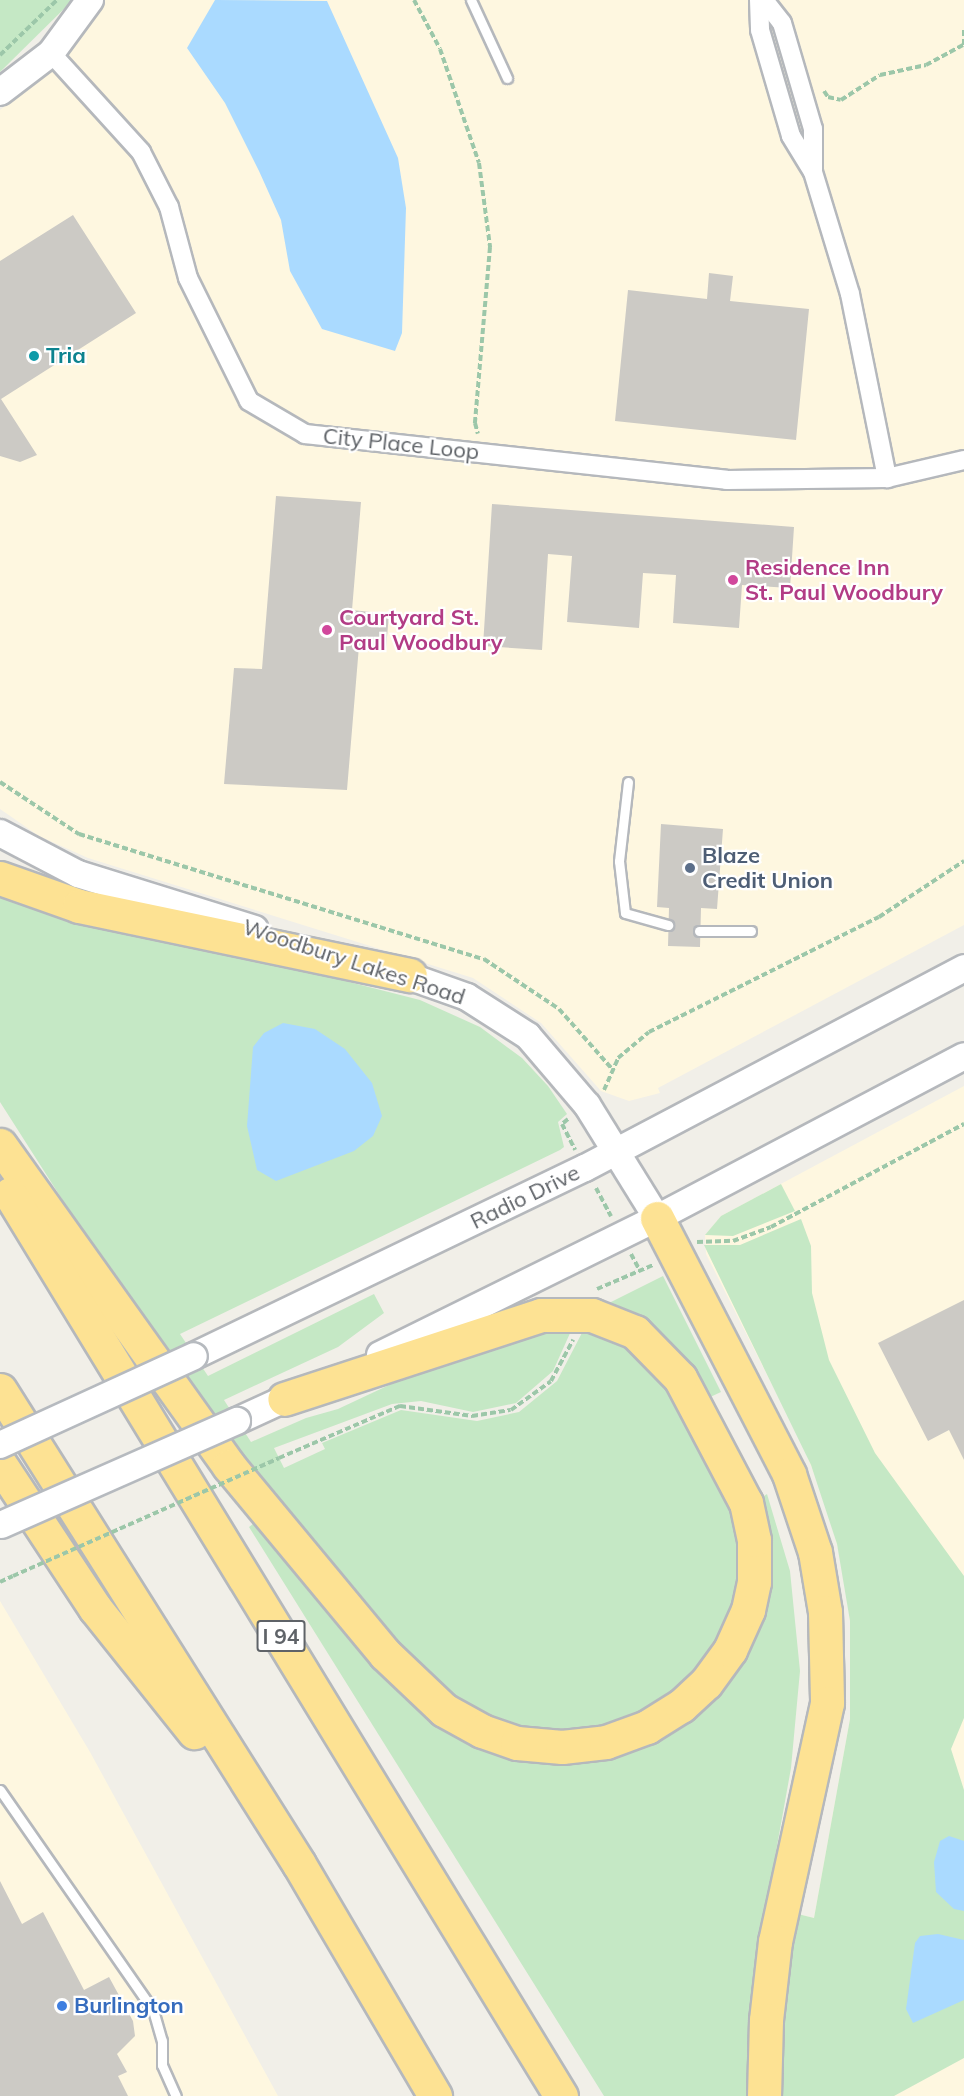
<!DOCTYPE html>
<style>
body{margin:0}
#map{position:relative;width:964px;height:2096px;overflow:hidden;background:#f1efe8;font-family:Mulish,sans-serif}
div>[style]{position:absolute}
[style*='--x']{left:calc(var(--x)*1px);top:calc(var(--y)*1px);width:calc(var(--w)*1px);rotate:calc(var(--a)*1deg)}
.commercial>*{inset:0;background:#fef7e0}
.green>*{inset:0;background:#c5e8c5}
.water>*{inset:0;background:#aadaff}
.building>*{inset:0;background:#cccac5}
.path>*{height:4px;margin-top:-2px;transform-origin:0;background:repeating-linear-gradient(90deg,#9cc7a9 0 6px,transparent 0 9px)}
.roads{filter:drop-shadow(2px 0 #b5b8bc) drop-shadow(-2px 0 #b5b8bc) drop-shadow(0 2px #b5b8bc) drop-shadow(0 -2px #b5b8bc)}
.lane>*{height:9px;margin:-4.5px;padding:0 4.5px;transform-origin:4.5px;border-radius:4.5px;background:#fff}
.street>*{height:18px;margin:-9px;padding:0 9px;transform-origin:9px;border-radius:9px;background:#fff}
.secondary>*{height:26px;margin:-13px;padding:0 13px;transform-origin:13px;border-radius:13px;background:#fff}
.highway>*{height:33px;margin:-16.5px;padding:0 16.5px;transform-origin:16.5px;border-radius:16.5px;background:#fde293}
.path-bridge>*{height:4px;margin-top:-2px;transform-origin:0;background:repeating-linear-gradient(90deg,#9cc7a9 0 6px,transparent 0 9px)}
.bridges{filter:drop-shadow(2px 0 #b6babf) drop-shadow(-2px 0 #b6babf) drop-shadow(0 2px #b6babf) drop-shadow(0 -2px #b6babf)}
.secondary-bridge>*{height:26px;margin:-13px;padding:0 13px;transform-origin:13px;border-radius:13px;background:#fff}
.dots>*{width:16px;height:16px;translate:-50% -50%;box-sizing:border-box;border:3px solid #fff;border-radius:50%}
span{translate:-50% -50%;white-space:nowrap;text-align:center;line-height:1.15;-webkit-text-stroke:4.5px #fff;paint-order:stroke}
.shield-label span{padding:2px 4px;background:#fff;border:2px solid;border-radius:4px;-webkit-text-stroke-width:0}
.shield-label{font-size:21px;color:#5f6368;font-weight:700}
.culture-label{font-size:22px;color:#0d838f;font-weight:700}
.left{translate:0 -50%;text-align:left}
.street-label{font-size:22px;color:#5f6368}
.hotel-label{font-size:22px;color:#b23c85;font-weight:700}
.service-label{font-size:22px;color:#4e5e75;font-weight:700}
.shop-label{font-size:22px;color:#366cbe;font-weight:700}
</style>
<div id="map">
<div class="commercial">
<div style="clip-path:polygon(105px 0,964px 0,964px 925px,658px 1088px,660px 1093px,629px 1101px,601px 1091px,541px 1023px,473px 978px,88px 858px,39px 836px,0 809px,0 110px,37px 80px)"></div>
<div style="clip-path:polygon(964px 1086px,964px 2096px,781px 2096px,784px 2011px,798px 1914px,814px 1918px,850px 1719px,850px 1621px,842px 1563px,825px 1501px,803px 1446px,706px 1254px,705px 1235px,721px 1216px)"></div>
<div style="clip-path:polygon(0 1601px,90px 1752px,278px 2096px,0 2096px)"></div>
</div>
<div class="green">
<div style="clip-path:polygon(0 0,73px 0,0 72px)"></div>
<div style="clip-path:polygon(0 893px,420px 1000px,480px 1027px,522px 1058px,548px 1086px,567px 1114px,558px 1122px,564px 1147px,560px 1150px,180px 1334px,208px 1376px,374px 1294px,384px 1313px,338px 1347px,224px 1400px,251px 1442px,306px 1418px,338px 1409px,421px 1370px,531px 1329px,571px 1331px,553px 1371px,516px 1403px,473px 1412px,421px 1401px,392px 1404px,274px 1448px,284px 1468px,325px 1449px,322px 1443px,401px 1410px,477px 1421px,519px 1412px,557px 1381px,585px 1327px,626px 1344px,662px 1379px,737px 1520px,740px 1583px,715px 1650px,667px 1700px,610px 1726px,540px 1733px,479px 1715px,427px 1678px,244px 1464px,97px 1254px,0 1102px)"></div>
<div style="clip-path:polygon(781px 1184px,795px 1211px,733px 1236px,705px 1235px,721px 1216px)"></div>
<div style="clip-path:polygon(801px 1219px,811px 1246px,812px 1293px,829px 1360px,875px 1453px,964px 1576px,964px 1718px,951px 1749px,964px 1790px,964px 2058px,894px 2096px,781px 2096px,784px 2011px,798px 1914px,814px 1918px,850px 1719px,850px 1621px,837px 1544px,811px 1465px,704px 1245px,740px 1245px)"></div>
<div style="clip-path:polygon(663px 1276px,721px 1392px,706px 1399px,605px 1305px)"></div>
<div style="clip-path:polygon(767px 1494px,790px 1571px,800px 1671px,791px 1768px,756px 1963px,748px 2096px,604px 2096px,249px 1527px,257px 1521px,478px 1743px,680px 1721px,768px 1528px,764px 1496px)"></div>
</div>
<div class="water">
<div style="clip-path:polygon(215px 0,327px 1px,398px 158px,406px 208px,402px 333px,395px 351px,322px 329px,290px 271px,281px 220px,259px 171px,225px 103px,187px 48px)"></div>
<div style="clip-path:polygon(283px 1023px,315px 1029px,345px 1049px,372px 1083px,382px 1116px,373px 1136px,354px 1151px,276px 1181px,257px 1170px,247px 1126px,253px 1047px,264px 1033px)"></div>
<div style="clip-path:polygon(949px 1836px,964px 1841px,964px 1911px,954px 1909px,936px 1892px,934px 1862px,940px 1841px)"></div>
<div style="clip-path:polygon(938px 1934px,964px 1940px,964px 2000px,913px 2023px,906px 2009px,915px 1943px,920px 1936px)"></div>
</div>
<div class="building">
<div style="clip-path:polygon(73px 215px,136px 313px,1px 399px,37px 455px,20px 462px,0 456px,0 261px)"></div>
<div style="clip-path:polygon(709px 273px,733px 276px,730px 301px,809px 309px,796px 440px,615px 421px,628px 290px,707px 299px)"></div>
<div style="clip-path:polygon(276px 496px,361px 502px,352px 610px,389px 614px,386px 649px,359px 646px,347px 790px,224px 784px,234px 668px,262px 669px)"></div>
<div style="clip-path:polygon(492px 504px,794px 527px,790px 588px,742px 585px,739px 628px,673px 623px,676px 575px,643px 573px,639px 628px,567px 622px,572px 556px,548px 554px,542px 650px,483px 646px)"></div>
<div style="clip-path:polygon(661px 824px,723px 829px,717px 909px,701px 908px,700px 947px,668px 946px,669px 908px,657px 907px)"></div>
<div style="clip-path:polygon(964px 1300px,964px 1460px,949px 1430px,928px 1441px,878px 1343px)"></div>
<div style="clip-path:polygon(0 1881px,22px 1924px,43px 1912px,84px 1990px,109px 1977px,133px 2021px,135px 2036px,117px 2054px,127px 2072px,118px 2076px,128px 2096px,0 2096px)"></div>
</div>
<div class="path">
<div style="--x:414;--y:0;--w:55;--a:62"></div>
<div style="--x:440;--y:49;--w:120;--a:71.1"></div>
<div style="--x:479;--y:163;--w:85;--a:82.5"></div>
<div style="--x:490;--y:247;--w:177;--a:94.9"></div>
<div style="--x:475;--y:423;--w:11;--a:75"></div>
<div style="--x:964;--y:45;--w:18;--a:-90"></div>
<div style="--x:0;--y:55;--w:79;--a:-44"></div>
<div style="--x:824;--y:91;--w:7;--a:56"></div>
<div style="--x:828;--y:97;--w:13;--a:13"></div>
<div style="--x:841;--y:100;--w:46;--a:-32.7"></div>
<div style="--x:880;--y:75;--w:47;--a:-12.3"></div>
<div style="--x:926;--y:65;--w:42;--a:-28.4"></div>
<div style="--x:0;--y:782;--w:95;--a:33.4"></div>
<div style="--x:79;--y:834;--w:424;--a:17.2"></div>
<div style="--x:484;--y:959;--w:90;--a:33.7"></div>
<div style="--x:559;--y:1009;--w:80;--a:48.5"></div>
<div style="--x:604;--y:1090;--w:35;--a:-66"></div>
<div style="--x:618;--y:1058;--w:40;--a:-40"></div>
<div style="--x:649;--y:1032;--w:257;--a:-26.6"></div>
<div style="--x:879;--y:917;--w:102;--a:-33.4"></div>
<div style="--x:568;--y:1119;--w:8;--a:140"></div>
<div style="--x:562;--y:1124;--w:29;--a:63"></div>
<div style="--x:596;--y:1188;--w:32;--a:62"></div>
<div style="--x:697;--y:1242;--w:36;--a:-2"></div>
<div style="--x:733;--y:1241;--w:40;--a:-20.2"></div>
<div style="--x:771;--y:1227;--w:219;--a:-28.1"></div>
<div style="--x:631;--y:1254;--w:19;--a:62"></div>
<div style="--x:597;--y:1289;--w:61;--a:-23.2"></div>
<div style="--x:279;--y:1458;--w:132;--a:-23.3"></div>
<div style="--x:400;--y:1406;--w:73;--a:7.9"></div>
<div style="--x:472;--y:1416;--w:39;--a:-9"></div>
<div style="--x:511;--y:1410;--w:49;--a:-35.9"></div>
<div style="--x:551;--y:1381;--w:47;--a:-61.8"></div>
<div style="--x:0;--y:1582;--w:14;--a:-25"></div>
</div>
<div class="roads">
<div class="lane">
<div style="--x:471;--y:0;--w:86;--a:65.2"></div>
<div style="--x:628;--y:782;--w:80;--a:96.5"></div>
<div style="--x:619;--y:861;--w:52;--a:83.4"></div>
<div style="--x:625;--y:913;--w:45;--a:15.6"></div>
<div style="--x:699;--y:931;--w:52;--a:0"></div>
<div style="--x:0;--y:1790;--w:268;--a:55.2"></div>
<div style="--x:153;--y:2010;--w:32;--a:74"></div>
<div style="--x:162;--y:2041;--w:24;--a:90"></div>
<div style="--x:162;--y:2065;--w:34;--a:66"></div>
</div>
<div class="street">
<div style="--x:759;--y:0;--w:30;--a:88"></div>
<div style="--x:760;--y:30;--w:110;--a:73.7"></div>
<div style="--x:791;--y:136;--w:42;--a:58.6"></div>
<div style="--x:813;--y:172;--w:127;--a:73.1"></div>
<div style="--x:850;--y:294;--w:188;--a:78.6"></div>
<div style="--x:764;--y:0;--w:29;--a:52"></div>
<div style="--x:782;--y:23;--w:110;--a:73.7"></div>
<div style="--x:813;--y:129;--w:41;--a:90"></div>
<div style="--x:51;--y:53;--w:134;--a:47.7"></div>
<div style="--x:141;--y:152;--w:62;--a:63"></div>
<div style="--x:169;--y:207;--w:73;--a:75"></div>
<div style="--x:188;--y:278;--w:137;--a:63.6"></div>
<div style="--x:249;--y:401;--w:65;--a:30.5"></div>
<div style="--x:305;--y:434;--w:424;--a:6.2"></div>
<div style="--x:727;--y:480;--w:160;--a:-0.7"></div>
<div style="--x:887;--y:478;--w:79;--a:-13.2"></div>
</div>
<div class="secondary">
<div style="--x:0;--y:92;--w:64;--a:-37.4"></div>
<div style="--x:51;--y:53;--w:66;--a:-53.7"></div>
<div style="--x:0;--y:833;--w:88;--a:27.7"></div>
<div style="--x:78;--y:874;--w:185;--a:17.3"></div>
<div style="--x:394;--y:971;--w:77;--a:19.6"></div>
<div style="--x:467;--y:997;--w:72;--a:32.6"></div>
<div style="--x:528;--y:1036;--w:91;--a:49.5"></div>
<div style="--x:587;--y:1105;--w:133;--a:58.2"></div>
<div style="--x:380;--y:1355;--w:309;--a:-26.3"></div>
<div style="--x:657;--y:1218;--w:347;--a:-27.8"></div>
<div style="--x:194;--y:1356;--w:434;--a:-25.7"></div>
<div style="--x:585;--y:1168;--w:429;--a:-27.8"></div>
<div style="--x:237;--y:1421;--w:69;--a:-24.7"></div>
</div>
<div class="highway">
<div style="--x:0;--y:878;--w:84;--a:19.5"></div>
<div style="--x:79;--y:906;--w:338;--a:11.8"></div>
<div style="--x:0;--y:1145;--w:394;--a:54.5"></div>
<div style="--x:229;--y:1466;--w:244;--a:50.3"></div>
<div style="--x:385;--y:1654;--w:81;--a:43.5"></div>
<div style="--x:444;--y:1710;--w:43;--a:28.9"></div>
<div style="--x:482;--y:1731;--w:37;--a:19"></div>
<div style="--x:517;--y:1743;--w:45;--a:5.1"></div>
<div style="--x:562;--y:1747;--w:44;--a:-6.5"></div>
<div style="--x:606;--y:1742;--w:44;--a:-20.1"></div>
<div style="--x:647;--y:1727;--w:40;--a:-32"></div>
<div style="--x:681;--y:1706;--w:34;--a:-43"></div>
<div style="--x:706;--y:1683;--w:41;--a:-54"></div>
<div style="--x:730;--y:1650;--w:44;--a:-65.8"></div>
<div style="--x:748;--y:1610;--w:29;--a:-78"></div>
<div style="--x:754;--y:1582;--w:42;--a:-90"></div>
<div style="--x:754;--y:1540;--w:38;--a:-102"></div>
<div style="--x:746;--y:1503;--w:141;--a:-117.8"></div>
<div style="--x:680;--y:1378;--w:64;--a:-134.4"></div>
<div style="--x:635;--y:1332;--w:46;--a:-158.4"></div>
<div style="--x:592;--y:1315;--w:51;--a:180"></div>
<div style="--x:541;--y:1315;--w:270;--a:161.9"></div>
<div style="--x:10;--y:1194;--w:1057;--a:58.58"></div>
<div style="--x:657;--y:1218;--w:288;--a:62.7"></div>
<div style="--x:789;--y:1474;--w:82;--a:71.6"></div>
<div style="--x:815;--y:1552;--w:61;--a:80.5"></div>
<div style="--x:825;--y:1612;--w:91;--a:88.7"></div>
<div style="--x:827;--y:1703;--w:244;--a:102.3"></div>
<div style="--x:775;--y:1941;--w:80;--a:96.5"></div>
<div style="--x:766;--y:2020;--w:76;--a:91.5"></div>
<div style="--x:0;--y:1390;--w:560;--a:57.76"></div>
<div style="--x:299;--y:1864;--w:269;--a:59.6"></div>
<div style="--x:0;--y:1464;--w:173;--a:56.6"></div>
<div style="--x:95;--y:1608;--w:159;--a:51.4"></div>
</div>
</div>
<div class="path-bridge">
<div style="--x:13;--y:1576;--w:291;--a:-23.9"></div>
</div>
<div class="bridges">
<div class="secondary-bridge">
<div style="--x:0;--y:1445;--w:213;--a:-24.6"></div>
<div style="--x:1;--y:1525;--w:258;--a:-23.8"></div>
</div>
</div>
<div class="dots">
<div style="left:34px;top:356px;background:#0f9aa8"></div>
<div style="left:733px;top:580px;background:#d1479c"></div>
<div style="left:327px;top:630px;background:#d1479c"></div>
<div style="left:690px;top:868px;background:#5c6f8a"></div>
<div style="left:62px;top:2006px;background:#3f7fe0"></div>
</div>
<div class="shield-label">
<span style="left:281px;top:1636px">I 94</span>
</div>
<div class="culture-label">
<span class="left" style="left:46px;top:356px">Tria</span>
</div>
<div class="street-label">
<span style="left:401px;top:444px;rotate:6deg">City Place Loop</span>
<span style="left:354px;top:962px;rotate:18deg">Woodbury Lakes Road</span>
<span style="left:525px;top:1197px;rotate:-26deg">Radio Drive</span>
</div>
<div class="hotel-label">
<span class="left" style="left:745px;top:580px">Residence Inn<br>St. Paul Woodbury</span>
<span class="left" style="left:339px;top:630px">Courtyard St.<br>Paul Woodbury</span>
</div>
<div class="service-label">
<span class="left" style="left:702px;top:868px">Blaze<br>Credit Union</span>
</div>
<div class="shop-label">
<span class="left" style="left:74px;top:2006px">Burlington</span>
</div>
</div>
